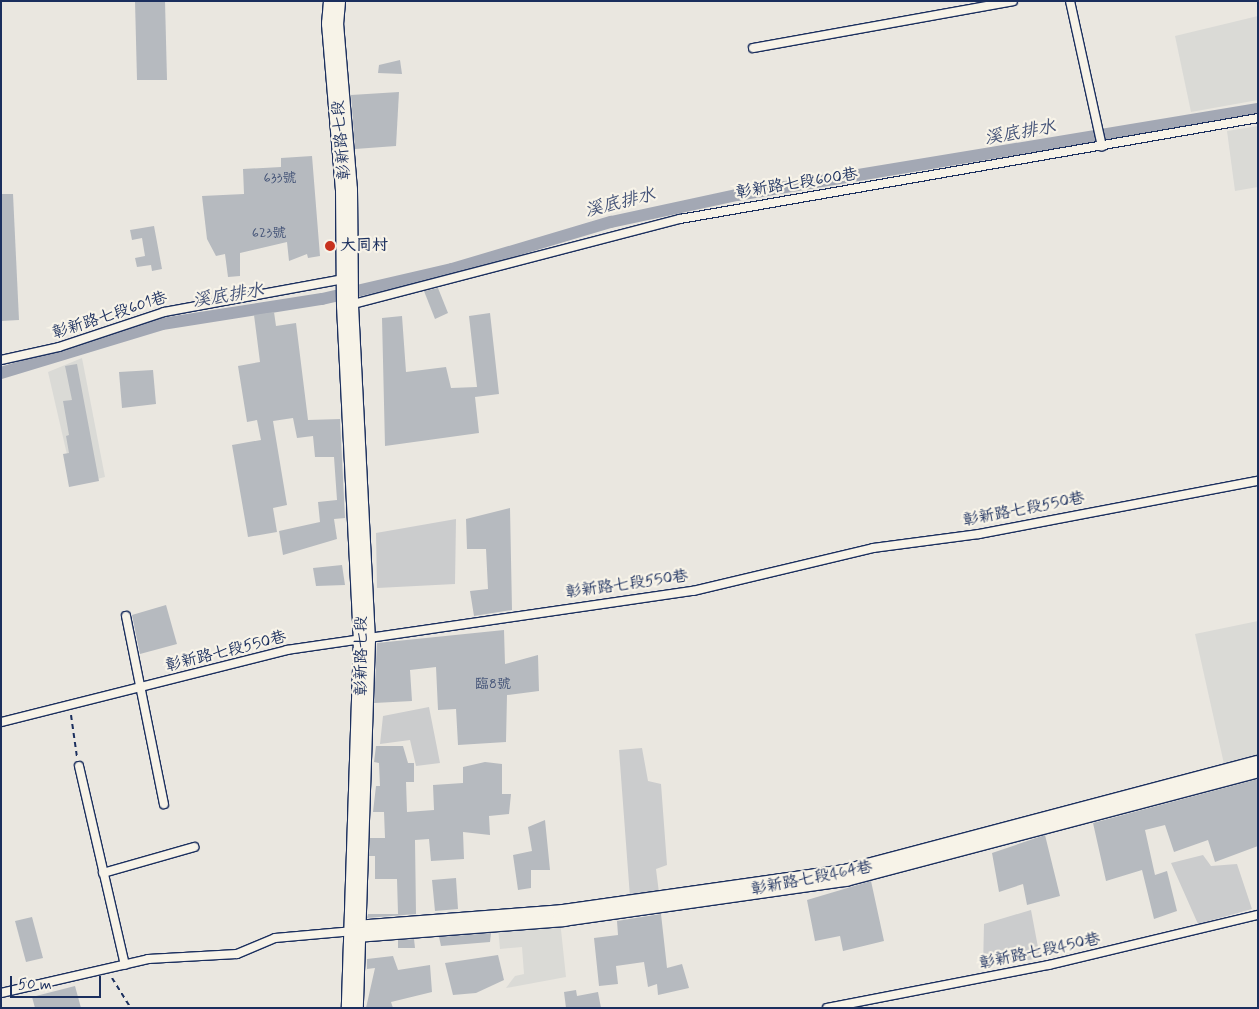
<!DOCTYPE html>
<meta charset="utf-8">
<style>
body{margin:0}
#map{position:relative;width:1259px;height:1009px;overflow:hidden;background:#eae7e0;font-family:Mynerve,"LXGW WenKai TC",sans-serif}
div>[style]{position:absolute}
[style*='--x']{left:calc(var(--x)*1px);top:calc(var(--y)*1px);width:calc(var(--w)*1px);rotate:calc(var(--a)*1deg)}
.built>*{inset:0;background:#dadad6}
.green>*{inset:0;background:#cbcccd}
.canal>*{height:12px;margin:-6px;padding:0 6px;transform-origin:6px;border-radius:6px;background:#a3a8b4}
.building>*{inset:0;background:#b6babf}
.path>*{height:2px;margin-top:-1px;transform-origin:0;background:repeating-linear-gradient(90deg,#1b2f5e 0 5px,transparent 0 9px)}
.roads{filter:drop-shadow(1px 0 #1b2f5e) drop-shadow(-1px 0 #1b2f5e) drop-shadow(0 1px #1b2f5e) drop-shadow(0 -1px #1b2f5e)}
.lane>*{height:8px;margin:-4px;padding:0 4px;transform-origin:4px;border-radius:4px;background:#f7f3e8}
.secondary>*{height:21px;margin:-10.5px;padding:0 10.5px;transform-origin:10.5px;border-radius:10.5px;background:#f7f3e8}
.dots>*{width:14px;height:14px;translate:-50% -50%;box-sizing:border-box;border:2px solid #f7f3e8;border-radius:50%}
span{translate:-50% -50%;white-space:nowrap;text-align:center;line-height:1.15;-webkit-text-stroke:4.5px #f7f3e8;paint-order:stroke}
.number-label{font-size:14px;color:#425276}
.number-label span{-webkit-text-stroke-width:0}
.street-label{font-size:16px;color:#1b2f5e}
.poi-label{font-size:16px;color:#1b2f5e;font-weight:700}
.left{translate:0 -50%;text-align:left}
.water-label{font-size:18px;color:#445378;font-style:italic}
.frame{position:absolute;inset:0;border:2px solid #1b2f5e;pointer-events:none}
.scale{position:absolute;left:10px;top:976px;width:91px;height:22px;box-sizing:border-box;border:2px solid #1b2f5e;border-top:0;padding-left:6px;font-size:15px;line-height:18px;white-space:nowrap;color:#1b2f5e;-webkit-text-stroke:4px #f7f3e8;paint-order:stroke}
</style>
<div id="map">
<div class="built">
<div style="clip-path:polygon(1258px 16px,1258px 100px,1191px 112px,1175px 36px)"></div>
<div style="clip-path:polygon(1258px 126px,1258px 187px,1235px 191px,1227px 131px)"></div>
<div style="clip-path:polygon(82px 358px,105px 477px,74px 485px,48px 372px)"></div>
<div style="clip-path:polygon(1258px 621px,1258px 757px,1224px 764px,1195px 634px)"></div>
<div style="clip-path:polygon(560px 920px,566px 977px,506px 988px,515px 976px,524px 974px,522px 947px,500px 949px,498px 927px)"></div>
</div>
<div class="green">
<div style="clip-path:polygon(456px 519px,455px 584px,377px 588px,376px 533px)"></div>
<div style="clip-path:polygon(429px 707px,440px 763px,416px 766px,410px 740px,380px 744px,383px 716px)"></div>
<div style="clip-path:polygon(642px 748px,648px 781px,661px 784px,667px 865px,656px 869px,659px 893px,630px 897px,619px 750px)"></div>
<div style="clip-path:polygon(1203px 855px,1211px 866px,1237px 864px,1252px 909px,1198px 924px,1171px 863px)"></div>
<div style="clip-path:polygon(1031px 910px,1040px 958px,983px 968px,984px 924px)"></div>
</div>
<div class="canal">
<div style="--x:1;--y:373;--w:168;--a:-16.9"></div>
<div style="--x:162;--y:324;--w:162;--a:-8.9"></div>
<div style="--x:322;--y:299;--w:133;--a:-13"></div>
<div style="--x:452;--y:269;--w:166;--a:-16.5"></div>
<div style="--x:611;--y:222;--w:129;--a:-12.1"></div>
<div style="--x:737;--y:195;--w:528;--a:-9.37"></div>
</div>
<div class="building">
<div style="clip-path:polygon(135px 1px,165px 1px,167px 80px,137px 80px)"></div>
<div style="clip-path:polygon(400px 60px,402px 74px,378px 73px,379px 65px)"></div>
<div style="clip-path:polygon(399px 92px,396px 146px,355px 149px,351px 95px)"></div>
<div style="clip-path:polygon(312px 156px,320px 256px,308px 258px,307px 254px,289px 261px,287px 242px,240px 253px,240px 276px,228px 277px,225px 254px,216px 256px,207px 239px,202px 196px,244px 194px,243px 169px,281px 167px,281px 158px)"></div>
<div style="clip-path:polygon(1px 194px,13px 194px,19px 320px,1px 321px)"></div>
<div style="clip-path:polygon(154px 226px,162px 269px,152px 271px,151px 265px,137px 267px,135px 258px,145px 256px,142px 238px,132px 240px,130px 230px)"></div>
<div style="clip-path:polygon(438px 288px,448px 313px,435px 319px,424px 291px)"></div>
<div style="clip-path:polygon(274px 312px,276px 326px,296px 323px,308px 420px,340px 419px,345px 518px,334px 519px,337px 539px,283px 555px,279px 531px,320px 522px,318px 502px,337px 500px,334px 457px,315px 457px,313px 436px,297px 438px,293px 418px,273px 421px,287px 505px,273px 508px,277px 532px,248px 537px,232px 445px,261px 440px,257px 420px,247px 422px,238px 366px,260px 362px,254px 315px)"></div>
<div style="clip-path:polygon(490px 313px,499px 394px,475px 397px,479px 433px,385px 446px,382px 318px,402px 316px,406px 372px,446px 367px,451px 388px,477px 387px,469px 316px)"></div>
<div style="clip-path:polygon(77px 364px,99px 481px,69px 487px,63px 454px,69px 453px,66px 436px,69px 435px,63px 401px,72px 400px,65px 366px)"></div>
<div style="clip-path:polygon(153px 370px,156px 404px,122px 408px,119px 372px)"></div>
<div style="clip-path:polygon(510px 508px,512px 610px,474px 616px,470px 591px,488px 589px,486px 549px,467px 549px,466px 519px)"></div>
<div style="clip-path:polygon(342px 565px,345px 585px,316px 586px,313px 568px)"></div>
<div style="clip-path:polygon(166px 605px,177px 644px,140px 654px,132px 615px)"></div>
<div style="clip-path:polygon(504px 630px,505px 664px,538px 655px,539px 691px,507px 695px,506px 742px,458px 745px,456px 709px,438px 710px,436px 667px,410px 670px,412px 701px,374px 703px,377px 643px)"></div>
<div style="clip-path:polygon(376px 746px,403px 746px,408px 763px,414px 763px,414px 782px,406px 782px,407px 812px,434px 810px,433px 785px,463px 783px,463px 767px,485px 762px,502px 764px,502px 794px,511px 794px,509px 814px,489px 816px,490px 835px,463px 832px,464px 859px,431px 861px,429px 839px,415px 840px,416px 914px,367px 918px,368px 914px,398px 914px,397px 879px,375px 879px,375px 856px,369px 856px,370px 838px,385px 838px,384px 812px,373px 812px,376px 786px,380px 786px,379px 763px,374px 762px)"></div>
<div style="clip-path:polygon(1258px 779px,1258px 846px,1215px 862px,1208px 840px,1174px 852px,1165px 825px,1145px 830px,1155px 875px,1167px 871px,1177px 911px,1154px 919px,1142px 870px,1106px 881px,1093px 823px)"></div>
<div style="clip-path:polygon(545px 820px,550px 870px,531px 870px,531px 888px,518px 890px,513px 855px,532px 851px,528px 827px)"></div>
<div style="clip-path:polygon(1045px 835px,1060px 896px,1027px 905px,1023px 884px,999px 892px,992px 853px)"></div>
<div style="clip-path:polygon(456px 878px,458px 909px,435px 911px,432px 880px)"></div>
<div style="clip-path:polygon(871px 881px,884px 941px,843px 951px,840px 936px,815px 941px,807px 900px)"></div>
<div style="clip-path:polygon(661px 914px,667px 968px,682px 964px,689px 988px,658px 995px,657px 984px,648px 987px,644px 962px,616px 966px,618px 984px,599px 986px,594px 938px,618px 935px,617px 921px)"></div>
<div style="clip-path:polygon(32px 917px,43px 958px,26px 962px,15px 921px)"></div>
<div style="clip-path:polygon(491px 933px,490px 942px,441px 946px,439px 937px)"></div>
<div style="clip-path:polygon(414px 939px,415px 948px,398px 948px,398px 940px)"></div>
<div style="clip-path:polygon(498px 955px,504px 980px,476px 993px,453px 995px,445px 963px)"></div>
<div style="clip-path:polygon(393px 956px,398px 970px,430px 965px,432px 992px,391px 1002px,393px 1008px,366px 1008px,375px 968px,367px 969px,367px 959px)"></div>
<div style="clip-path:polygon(75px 986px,81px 1008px,35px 1008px,32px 997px)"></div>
<div style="clip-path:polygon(576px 990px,577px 996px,598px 992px,601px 1008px,566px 1008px,564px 992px)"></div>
</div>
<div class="path">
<div style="--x:71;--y:715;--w:42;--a:81.9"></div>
<div style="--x:112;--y:978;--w:36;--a:58"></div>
</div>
<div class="roads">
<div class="lane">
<div style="--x:1070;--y:1;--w:149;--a:77.6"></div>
<div style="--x:753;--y:48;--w:264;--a:-10.2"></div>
<div style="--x:349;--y:305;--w:342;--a:-14.6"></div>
<div style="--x:680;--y:219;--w:587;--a:-9.91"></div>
<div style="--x:1;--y:360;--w:59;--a:-12.6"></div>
<div style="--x:59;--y:347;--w:111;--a:-18.4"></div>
<div style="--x:164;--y:312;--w:183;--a:-10.4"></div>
<div style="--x:126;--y:616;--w:192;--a:78.6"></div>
<div style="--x:1;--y:722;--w:295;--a:-14.1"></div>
<div style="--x:287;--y:650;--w:410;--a:-8.3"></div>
<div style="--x:693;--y:591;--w:185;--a:-13.4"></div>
<div style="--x:873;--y:548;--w:107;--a:-7.5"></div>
<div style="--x:979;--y:534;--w:284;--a:-10.8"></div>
<div style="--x:79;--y:766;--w:204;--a:77"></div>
<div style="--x:103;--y:873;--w:95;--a:-15.9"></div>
<div style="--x:1;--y:993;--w:151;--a:-13"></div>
<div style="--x:148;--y:959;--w:89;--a:-3.2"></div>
<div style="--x:237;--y:954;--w:41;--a:-22.8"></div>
<div style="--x:275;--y:938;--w:79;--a:-5.1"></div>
<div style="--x:827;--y:1008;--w:226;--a:-11"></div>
<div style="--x:1049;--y:965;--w:215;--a:-13.5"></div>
</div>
<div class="secondary">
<div style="--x:334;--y:1;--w:22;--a:95"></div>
<div style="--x:332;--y:23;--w:167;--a:85.2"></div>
<div style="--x:346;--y:189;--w:116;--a:89.5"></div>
<div style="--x:347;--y:305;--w:334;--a:87.1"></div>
<div style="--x:364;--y:639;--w:369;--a:91.9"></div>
<div style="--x:356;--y:931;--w:208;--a:-4.4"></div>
<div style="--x:563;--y:915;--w:285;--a:-8.1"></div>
<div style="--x:845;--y:875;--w:427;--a:-14.8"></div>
</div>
</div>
<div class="dots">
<div style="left:330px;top:246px;background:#c8321e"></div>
</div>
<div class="number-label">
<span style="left:280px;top:178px">633號</span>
<span style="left:269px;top:233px">623號</span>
<span style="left:493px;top:684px">臨8號</span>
</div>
<div class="street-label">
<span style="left:342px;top:140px;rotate:-95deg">彰新路七段</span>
<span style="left:797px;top:184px;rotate:-9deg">彰新路七段600巷</span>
<span style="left:110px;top:316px;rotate:-18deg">彰新路七段601巷</span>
<span style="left:1024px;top:510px;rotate:-11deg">彰新路七段550巷</span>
<span style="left:627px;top:585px;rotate:-8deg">彰新路七段550巷</span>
<span style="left:226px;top:652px;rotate:-14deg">彰新路七段550巷</span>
<span style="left:362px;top:656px;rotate:-90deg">彰新路七段</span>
<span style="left:812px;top:879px;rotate:-11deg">彰新路七段464巷</span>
<span style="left:1040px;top:952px;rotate:-12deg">彰新路七段450巷</span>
</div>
<div class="poi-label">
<span class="left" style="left:340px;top:246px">大同村</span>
</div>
<div class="water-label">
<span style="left:1020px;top:133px;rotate:-10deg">溪底排水</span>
<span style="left:620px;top:203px;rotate:-14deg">溪底排水</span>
<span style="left:228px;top:296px;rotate:-9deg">溪底排水</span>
</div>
<div class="frame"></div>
<div class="scale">50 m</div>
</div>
